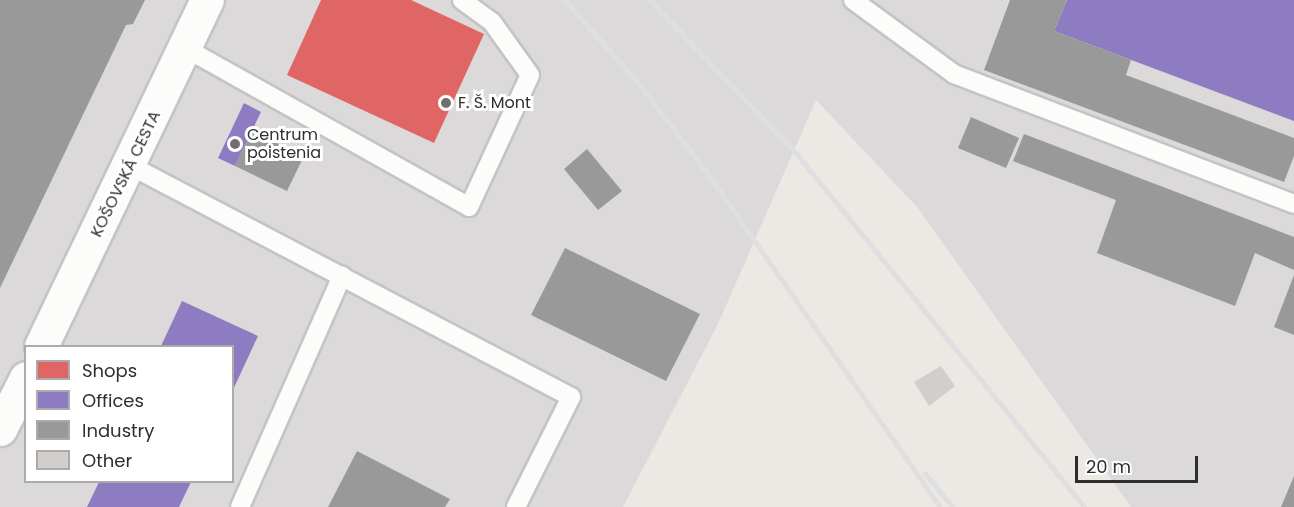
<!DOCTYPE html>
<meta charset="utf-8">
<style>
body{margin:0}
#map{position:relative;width:1294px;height:507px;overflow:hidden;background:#ece8e4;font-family:Poppins,sans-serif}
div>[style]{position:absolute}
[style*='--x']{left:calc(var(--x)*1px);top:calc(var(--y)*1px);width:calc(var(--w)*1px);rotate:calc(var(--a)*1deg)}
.industrial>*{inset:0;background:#dcd9db}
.shops>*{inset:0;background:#e06666}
.offices>*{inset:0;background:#8e7cc3}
.industry>*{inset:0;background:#999}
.building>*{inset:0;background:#d1cecb}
.roads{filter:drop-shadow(2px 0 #c5c4c5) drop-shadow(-2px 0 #c5c4c5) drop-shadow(0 2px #c5c4c5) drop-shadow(0 -2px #c5c4c5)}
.lane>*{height:18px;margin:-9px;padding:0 9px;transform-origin:9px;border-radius:9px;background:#fcfcfb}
.street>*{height:33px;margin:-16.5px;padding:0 16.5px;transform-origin:16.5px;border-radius:16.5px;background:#fcfcfb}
.rail>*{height:4.5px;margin:-2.25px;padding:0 2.25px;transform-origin:2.25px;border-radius:2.25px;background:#dfdfe1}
.dots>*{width:16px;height:16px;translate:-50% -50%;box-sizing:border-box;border:3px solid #fff;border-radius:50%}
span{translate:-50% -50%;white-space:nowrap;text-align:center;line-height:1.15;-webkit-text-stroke:6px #fff;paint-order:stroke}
.poi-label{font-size:16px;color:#2e2e2e}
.left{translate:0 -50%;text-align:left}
.street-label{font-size:16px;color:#2e2e2e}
.legend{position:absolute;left:24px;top:345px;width:210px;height:138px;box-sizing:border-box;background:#fff;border:2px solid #ababab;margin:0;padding:8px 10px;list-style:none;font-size:18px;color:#2e2e2e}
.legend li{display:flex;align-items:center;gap:12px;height:30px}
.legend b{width:30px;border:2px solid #ababab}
.scale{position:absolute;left:1075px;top:456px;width:123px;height:27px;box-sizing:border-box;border:3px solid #2e2e2e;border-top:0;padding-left:8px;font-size:18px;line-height:21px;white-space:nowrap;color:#2e2e2e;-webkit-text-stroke:4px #fff;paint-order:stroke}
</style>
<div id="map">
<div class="industrial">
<div style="clip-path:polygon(evenodd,0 0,1294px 0,1294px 507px,1131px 507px,917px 207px,816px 100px,718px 324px,623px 507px,0 507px,0 0,26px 346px,232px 346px,232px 482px,26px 482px,26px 346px)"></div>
</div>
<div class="shops">
<div style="clip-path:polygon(321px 0,411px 0,484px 34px,434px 143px,287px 75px)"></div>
</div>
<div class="offices">
<div style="clip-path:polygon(1067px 0,1294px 0,1294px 121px,1054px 31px)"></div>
<div style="clip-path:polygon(244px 103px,261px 112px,235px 166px,218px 158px)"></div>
<div style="clip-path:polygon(182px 301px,258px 336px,232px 392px,232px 346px,161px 346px)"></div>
<div style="clip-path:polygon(99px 482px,191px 482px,179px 507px,87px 507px)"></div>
</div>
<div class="industry">
<div style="clip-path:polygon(0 0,145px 0,133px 24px,126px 25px,0 288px)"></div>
<div style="clip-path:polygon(1010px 0,1067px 0,1054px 31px,1131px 60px,1126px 75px,1294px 138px,1294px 156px,1284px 182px,984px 70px)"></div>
<div style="clip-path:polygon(971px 117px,1019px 138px,1006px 168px,958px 148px)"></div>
<div style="clip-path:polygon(252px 131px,304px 156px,287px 191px,235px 166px)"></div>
<div style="clip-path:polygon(1024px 134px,1294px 237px,1294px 270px,1255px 253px,1235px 306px,1097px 253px,1116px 200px,1013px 161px)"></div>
<div style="clip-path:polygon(587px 149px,622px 191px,598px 210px,564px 169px)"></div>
<div style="clip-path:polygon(565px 248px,700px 314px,666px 381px,531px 315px)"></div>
<div style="clip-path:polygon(1294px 275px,1294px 335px,1274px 327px)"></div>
<div style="clip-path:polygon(357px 451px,450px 499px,445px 507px,328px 507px)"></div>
<div style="clip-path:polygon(1294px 476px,1294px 507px,1281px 507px)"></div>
</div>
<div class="building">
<div style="clip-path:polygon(941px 366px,955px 386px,929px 406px,914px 382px)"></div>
</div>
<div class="roads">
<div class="lane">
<div style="--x:853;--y:0;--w:125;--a:36.2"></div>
<div style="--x:954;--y:74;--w:364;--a:20.9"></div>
<div style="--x:185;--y:48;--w:325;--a:29.2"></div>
<div style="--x:469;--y:207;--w:145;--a:-65.2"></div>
<div style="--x:530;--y:75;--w:65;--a:-125.6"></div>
<div style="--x:492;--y:22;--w:37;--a:-144"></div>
<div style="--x:131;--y:166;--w:497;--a:27.7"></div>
<div style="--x:571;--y:397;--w:123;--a:116.6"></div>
<div style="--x:240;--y:507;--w:253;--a:-66.2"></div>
</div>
<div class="street">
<div style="--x:41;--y:346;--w:384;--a:-64.4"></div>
<div style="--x:0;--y:429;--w:57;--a:-63"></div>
</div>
</div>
<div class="rail">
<div style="--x:565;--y:0;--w:115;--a:48.5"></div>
<div style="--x:641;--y:86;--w:107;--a:52.6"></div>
<div style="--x:706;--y:171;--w:409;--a:55.1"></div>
<div style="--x:650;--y:0;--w:211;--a:46.3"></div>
<div style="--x:796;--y:153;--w:457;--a:50.8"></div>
<div style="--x:925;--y:473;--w:44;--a:50.5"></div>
</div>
<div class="dots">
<div style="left:446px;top:103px;background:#706f6e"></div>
<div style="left:235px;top:144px;background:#706f6e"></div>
</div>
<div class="poi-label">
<span class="left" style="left:458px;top:103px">F. Š. Mont</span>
<span class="left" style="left:247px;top:144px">Centrum<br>poistenia</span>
</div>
<div class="street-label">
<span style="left:126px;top:174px;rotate:-64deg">KOŠOVSKÁ CESTA</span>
</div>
<ul class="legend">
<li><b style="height:16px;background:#e06666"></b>Shops</li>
<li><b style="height:16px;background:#8e7cc3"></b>Offices</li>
<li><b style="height:16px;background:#999"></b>Industry</li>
<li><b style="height:16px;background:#d1cecb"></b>Other</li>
</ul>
<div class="scale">20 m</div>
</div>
